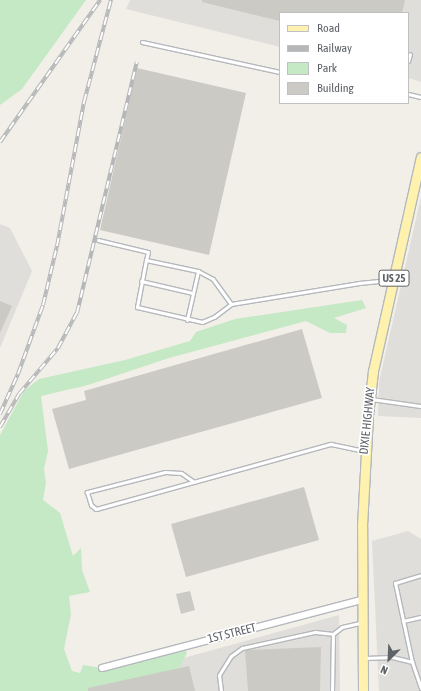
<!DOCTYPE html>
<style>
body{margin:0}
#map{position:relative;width:421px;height:691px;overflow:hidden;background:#f1efe8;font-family:"Asap Condensed",sans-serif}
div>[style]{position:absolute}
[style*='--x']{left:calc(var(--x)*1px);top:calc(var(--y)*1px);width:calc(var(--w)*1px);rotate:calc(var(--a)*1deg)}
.industrial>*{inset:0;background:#e0deda}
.green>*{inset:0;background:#c5e8c5}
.building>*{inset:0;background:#cccac5}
.roads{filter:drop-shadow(1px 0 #b5b8bc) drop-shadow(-1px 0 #b5b8bc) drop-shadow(0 1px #b5b8bc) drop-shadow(0 -1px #b5b8bc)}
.service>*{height:3px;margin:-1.5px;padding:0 1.5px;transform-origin:1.5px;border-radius:1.5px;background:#fff}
.minor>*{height:6px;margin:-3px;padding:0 3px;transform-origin:3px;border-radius:3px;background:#fff}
.primary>*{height:9px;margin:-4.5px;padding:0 4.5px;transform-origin:4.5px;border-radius:4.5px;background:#fff2af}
.rail>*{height:4px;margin-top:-2px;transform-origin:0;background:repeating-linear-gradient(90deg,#fff 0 8px,#b6b7b8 0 16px);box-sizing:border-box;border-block:1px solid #b6b7b8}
span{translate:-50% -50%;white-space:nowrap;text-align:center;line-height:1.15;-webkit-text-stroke:3.5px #fff;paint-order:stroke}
.shield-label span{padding:1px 3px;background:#fff;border:1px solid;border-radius:3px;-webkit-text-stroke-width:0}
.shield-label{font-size:11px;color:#5f6368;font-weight:700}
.street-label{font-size:12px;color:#5f6368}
.legend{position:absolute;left:279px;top:12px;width:130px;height:92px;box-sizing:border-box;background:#fff;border:1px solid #bfc1c3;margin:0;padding:5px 7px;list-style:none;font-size:12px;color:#5f6368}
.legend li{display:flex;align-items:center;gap:8px;height:20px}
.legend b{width:20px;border:1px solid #bfc1c3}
.north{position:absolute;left:369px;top:639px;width:40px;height:40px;-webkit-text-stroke:3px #fff;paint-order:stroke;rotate:204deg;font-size:11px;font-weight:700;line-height:16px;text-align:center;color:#5f6368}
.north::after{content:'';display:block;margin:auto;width:14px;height:18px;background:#5f6368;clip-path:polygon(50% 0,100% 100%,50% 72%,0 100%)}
</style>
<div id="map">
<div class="industrial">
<div style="clip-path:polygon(130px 0,421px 0,421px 82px,408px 78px,408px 13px,280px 13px,280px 47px,126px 9px)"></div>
<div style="clip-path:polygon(421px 197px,421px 418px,378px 416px,379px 382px)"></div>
<div style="clip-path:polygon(0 224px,10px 228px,32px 271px,0 348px)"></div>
<div style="clip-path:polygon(408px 531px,421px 539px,421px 691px,379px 691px,372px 541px)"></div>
<div style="clip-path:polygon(339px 615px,340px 691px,84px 691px,82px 686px)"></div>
</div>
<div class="green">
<div style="clip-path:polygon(0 0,86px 0,22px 89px,0 105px)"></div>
<div style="clip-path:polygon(362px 300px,366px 308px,334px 318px,347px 325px,346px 333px,330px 333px,306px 321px,169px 358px,88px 385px,41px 396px,48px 451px,44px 469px,46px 483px,43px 500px,60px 513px,73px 556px,81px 548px,82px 570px,90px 592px,69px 596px,71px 614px,64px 649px,72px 671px,80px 673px,83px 665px,102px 668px,183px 646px,187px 653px,179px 668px,98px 691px,0 691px,0 435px,24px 391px,39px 379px,125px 360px,190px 341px,196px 332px,235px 319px)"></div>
</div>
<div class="building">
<div style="clip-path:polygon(202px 0,405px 0,402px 13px,280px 13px,280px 21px,202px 2px)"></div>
<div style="clip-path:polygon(137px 68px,246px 93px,209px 255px,100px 230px)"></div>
<div style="clip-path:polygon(0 301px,12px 306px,0 333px)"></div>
<div style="clip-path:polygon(302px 329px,322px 398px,69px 469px,52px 409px,86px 400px,84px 391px)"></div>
<div style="clip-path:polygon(304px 487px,319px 540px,186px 577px,171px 524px)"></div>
<div style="clip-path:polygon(190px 591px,195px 610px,181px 614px,176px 594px)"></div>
<div style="clip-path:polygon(321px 647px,320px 691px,248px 691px,245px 650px)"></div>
<div style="clip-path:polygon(189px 666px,195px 691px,88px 691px,88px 688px)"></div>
</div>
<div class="roads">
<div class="service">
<div style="--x:142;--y:42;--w:141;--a:12.3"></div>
<div style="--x:408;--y:61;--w:7;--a:-74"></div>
<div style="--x:408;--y:94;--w:13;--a:13"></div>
<div style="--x:98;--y:240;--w:51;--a:13.5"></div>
<div style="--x:148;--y:252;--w:8;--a:104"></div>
<div style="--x:141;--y:281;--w:53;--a:13"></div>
<div style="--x:231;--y:304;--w:31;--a:-126"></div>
<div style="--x:213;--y:279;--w:17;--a:-152"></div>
<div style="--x:198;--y:271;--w:53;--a:-168.1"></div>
<div style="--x:146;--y:260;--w:48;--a:100.8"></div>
<div style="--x:137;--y:307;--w:67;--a:13"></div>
<div style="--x:202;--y:322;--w:13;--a:-23"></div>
<div style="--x:214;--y:317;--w:21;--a:-37"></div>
<div style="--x:231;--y:304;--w:130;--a:-9.3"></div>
<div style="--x:359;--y:283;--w:20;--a:-6"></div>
<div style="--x:379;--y:281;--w:12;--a:14"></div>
<div style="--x:187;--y:320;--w:50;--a:-77.3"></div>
<div style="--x:371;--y:399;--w:50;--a:8"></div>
<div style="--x:194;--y:482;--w:16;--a:-145"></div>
<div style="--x:181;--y:473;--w:16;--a:-176"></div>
<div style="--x:165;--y:472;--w:81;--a:165.6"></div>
<div style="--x:87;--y:492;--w:14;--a:73"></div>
<div style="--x:91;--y:505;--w:6;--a:39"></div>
<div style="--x:96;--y:509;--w:244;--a:-15.5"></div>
<div style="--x:331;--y:444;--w:34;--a:12"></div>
<div style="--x:403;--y:621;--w:18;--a:-13"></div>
<div style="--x:365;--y:658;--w:27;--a:-2"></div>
<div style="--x:392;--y:657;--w:21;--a:14"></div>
<div style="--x:412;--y:662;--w:28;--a:71"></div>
<div style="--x:412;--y:662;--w:81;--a:-102.1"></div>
<div style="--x:395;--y:583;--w:27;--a:-17"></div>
<div style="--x:221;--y:691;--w:16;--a:-97"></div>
<div style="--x:219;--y:675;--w:22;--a:-58"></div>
<div style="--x:231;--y:656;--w:14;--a:-36"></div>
<div style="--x:242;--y:648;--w:75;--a:-12.4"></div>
<div style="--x:315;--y:632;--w:18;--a:6"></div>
<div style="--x:332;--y:691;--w:57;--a:-89"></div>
<div style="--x:333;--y:634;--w:11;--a:-38"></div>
<div style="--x:342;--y:627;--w:18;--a:-13"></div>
</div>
<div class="minor">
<div style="--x:102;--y:668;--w:269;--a:-14.7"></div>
</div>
<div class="primary">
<div style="--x:363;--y:691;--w:165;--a:-90.3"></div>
<div style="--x:362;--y:526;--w:111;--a:-86.9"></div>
<div style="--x:368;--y:415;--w:44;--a:-83.5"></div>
<div style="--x:373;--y:371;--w:219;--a:-77.4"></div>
</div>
</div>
<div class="rail">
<div style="--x:0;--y:142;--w:174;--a:-54.8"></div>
<div style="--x:0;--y:414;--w:44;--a:-65.8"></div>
<div style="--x:18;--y:374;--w:73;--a:-70.1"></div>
<div style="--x:43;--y:305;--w:61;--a:-76.7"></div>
<div style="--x:57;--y:246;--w:147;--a:-79.4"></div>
<div style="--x:84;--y:102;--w:106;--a:-75.2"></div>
<div style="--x:0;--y:427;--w:38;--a:-60"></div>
<div style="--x:19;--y:394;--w:60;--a:-49.7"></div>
<div style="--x:58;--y:348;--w:40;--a:-62"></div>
<div style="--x:77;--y:313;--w:258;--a:-76.6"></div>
</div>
<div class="shield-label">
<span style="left:394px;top:278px">US 25</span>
</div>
<div class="street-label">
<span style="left:368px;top:421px;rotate:-84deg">DIXIE HIGHWAY</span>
<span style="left:232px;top:634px;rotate:-14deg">1ST STREET</span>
</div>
<ul class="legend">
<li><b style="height:5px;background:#fff2af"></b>Road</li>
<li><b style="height:5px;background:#b6b7b8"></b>Railway</li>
<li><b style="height:11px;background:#c5e8c5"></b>Park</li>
<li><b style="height:11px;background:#cccac5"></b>Building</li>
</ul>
<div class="north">N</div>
</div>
